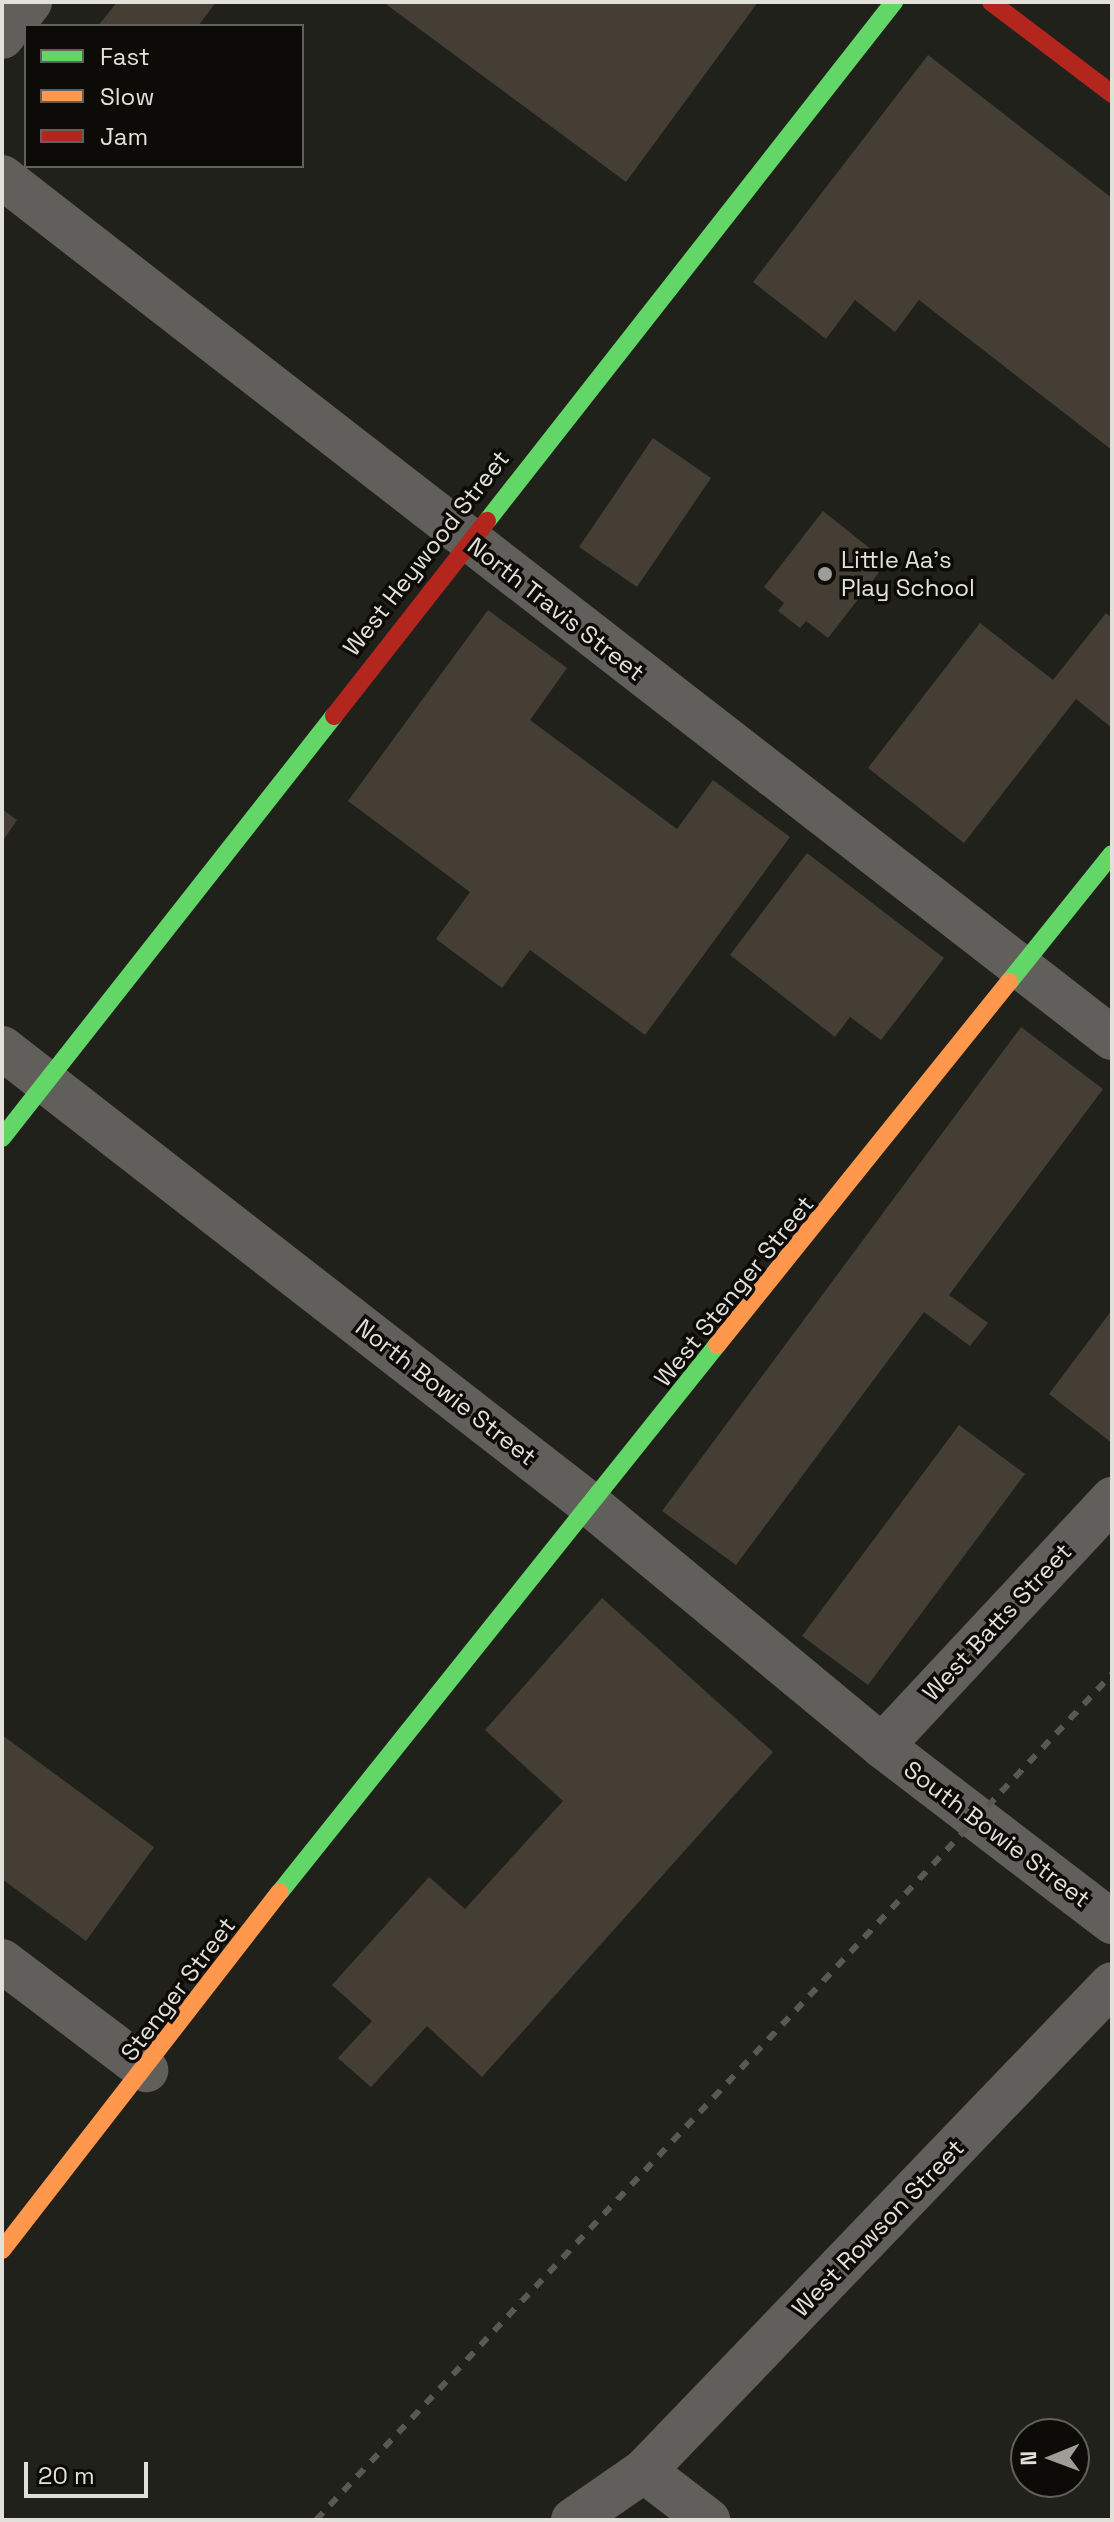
<!DOCTYPE html>
<style>
body{margin:0}
#map{position:relative;width:1114px;height:2522px;overflow:hidden;background:#21211c;font-family:"Space Grotesk",sans-serif}
div>[style]{position:absolute}
[style*='--x']{left:calc(var(--x)*1px);top:calc(var(--y)*1px);width:calc(var(--w)*1px);rotate:calc(var(--a)*1deg)}
.building>*{inset:0;background:#453e35}
.street>*{height:44px;margin:-22px;padding:0 22px;transform-origin:22px;border-radius:22px;background:#605f5b}
.fast>*{height:18px;margin:-9px;padding:0 9px;transform-origin:9px;border-radius:9px;background:#63d668}
.slow>*{height:18px;margin:-9px;padding:0 9px;transform-origin:9px;border-radius:9px;background:#ff974d}
.jam>*{height:18px;margin:-9px;padding:0 9px;transform-origin:9px;border-radius:9px;background:#b3261e}
.rail>*{height:6px;margin-top:-3px;transform-origin:0;background:repeating-linear-gradient(90deg,#595855 0 10px,transparent 0 20px)}
.dots>*{width:22px;height:22px;translate:-50% -50%;box-sizing:border-box;border:4px solid #0c0b08;border-radius:50%}
span{translate:-50% -50%;white-space:nowrap;text-align:center;line-height:1.15;-webkit-text-stroke:7px #0c0b08;paint-order:stroke}
.street-label{font-size:24px;color:#e1e0d9}
.poi-label{font-size:24px;color:#e1e0d9}
.left{translate:0 -50%;text-align:left}
.frame{position:absolute;inset:0;border:4px solid #e1e0d9;pointer-events:none}
.legend{position:absolute;left:24px;top:24px;width:280px;height:144px;box-sizing:border-box;background:#0c0b08;border:2px solid #61605c;margin:0;padding:10px 14px;list-style:none;font-size:24px;color:#e1e0d9}
.legend li{display:flex;align-items:center;gap:16px;height:40px}
.legend b{width:40px;border:2px solid #61605c}
.north{position:absolute;left:1010px;top:2418px;width:80px;height:80px;box-sizing:border-box;background:#0c0b08;border:2px solid #61605c;border-radius:50%;rotate:269deg;font-size:22px;font-weight:700;line-height:32px;text-align:center;color:#e1e0d9}
.north::after{content:'';display:block;margin:auto;width:28px;height:36px;background:#9e9d97;clip-path:polygon(50% 0,100% 100%,50% 72%,0 100%)}
.scale{position:absolute;left:24px;top:2462px;width:124px;height:36px;box-sizing:border-box;border:4px solid #e1e0d9;border-top:0;padding-left:10px;font-size:24px;line-height:28px;white-space:nowrap;color:#e1e0d9;-webkit-text-stroke:6px #0c0b08;paint-order:stroke}
</style>
<div id="map">
<div class="building">
<div style="clip-path:polygon(117px 2px,216px 2px,198px 26px,98px 26px)"></div>
<div style="clip-path:polygon(383px 2px,758px 2px,626px 182px)"></div>
<div style="clip-path:polygon(928px 55px,1112px 198px,1112px 450px,919px 300px,895px 332px,855px 300px,826px 339px,753px 282px)"></div>
<div style="clip-path:polygon(653px 438px,711px 478px,637px 587px,579px 547px)"></div>
<div style="clip-path:polygon(823px 511px,887px 562px,828px 638px,806px 621px,800px 628px,778px 611px,784px 603px,764px 587px)"></div>
<div style="clip-path:polygon(488px 610px,567px 668px,530px 720px,677px 829px,713px 780px,790px 837px,645px 1035px,530px 950px,502px 988px,436px 939px,470px 892px,348px 801px)"></div>
<div style="clip-path:polygon(1106px 613px,1112px 618px,1112px 728px,1076px 699px,964px 843px,868px 768px,980px 623px,1053px 680px)"></div>
<div style="clip-path:polygon(2px 809px,17px 820px,2px 842px)"></div>
<div style="clip-path:polygon(807px 853px,944px 958px,881px 1040px,850px 1017px,835px 1037px,730px 955px)"></div>
<div style="clip-path:polygon(1021px 1027px,1103px 1089px,949px 1295px,988px 1323px,970px 1346px,924px 1312px,736px 1565px,662px 1511px)"></div>
<div style="clip-path:polygon(1112px 1310px,1112px 1443px,1049px 1394px)"></div>
<div style="clip-path:polygon(959px 1425px,1025px 1474px,868px 1685px,802px 1636px)"></div>
<div style="clip-path:polygon(602px 1598px,773px 1752px,482px 2077px,427px 2026px,371px 2087px,338px 2058px,372px 2021px,332px 1985px,429px 1877px,465px 1909px,563px 1801px,485px 1730px)"></div>
<div style="clip-path:polygon(2px 1735px,154px 1847px,86px 1941px,2px 1879px)"></div>
</div>
<div class="street">
<div style="--x:2;--y:37;--w:45;--a:-51.3"></div>
<div style="--x:2;--y:177;--w:1405;--a:37.8"></div>
<div style="--x:2;--y:1048;--w:747;--a:37.82"></div>
<div style="--x:592;--y:1506;--w:376;--a:39.6"></div>
<div style="--x:882;--y:1746;--w:290;--a:37.4"></div>
<div style="--x:882;--y:1746;--w:338;--a:-47"></div>
<div style="--x:2;--y:1961;--w:181;--a:37.1"></div>
<div style="--x:644;--y:2471;--w:675;--a:-46.14"></div>
<div style="--x:573;--y:2520;--w:86;--a:-34.6"></div>
<div style="--x:644;--y:2471;--w:81;--a:37.4"></div>
</div>
<div class="fast">
<div style="--x:487;--y:521;--w:660;--a:-51.9"></div>
<div style="--x:1009;--y:982;--w:164;--a:-51.2"></div>
<div style="--x:2;--y:1138;--w:537;--a:-51.81"></div>
<div style="--x:280;--y:1892;--w:700;--a:-51.38"></div>
</div>
<div class="slow">
<div style="--x:717;--y:1345;--w:466;--a:-51.2"></div>
<div style="--x:2;--y:2250;--w:453;--a:-52.2"></div>
</div>
<div class="jam">
<div style="--x:991;--y:2;--w:152;--a:37.2"></div>
<div style="--x:334;--y:716;--w:248;--a:-51.9"></div>
</div>
<div class="rail">
<div style="--x:316;--y:2520;--w:1162;--a:-46.74"></div>
</div>
<div class="dots">
<div style="left:825px;top:574px;background:#9e9d97"></div>
</div>
<div class="street-label">
<span style="left:426px;top:553px;rotate:-52deg">West Heywood Street</span>
<span style="left:556px;top:609px;rotate:38deg">North Travis Street</span>
<span style="left:734px;top:1291px;rotate:-51deg">West Stenger Street</span>
<span style="left:446px;top:1392px;rotate:38deg">North Bowie Street</span>
<span style="left:997px;top:1622px;rotate:-47deg">West Batts Street</span>
<span style="left:997px;top:1834px;rotate:37deg">South Bowie Street</span>
<span style="left:178px;top:1989px;rotate:-53deg">Stenger Street</span>
<span style="left:878px;top:2228px;rotate:-46deg">West Rowson Street</span>
</div>
<div class="poi-label">
<span class="left" style="left:841px;top:574px">Little Aa's<br>Play School</span>
</div>
<div class="frame"></div>
<ul class="legend">
<li><b style="height:10px;background:#63d668"></b>Fast</li>
<li><b style="height:10px;background:#ff974d"></b>Slow</li>
<li><b style="height:10px;background:#b3261e"></b>Jam</li>
</ul>
<div class="north">N</div>
<div class="scale">20 m</div>
</div>
